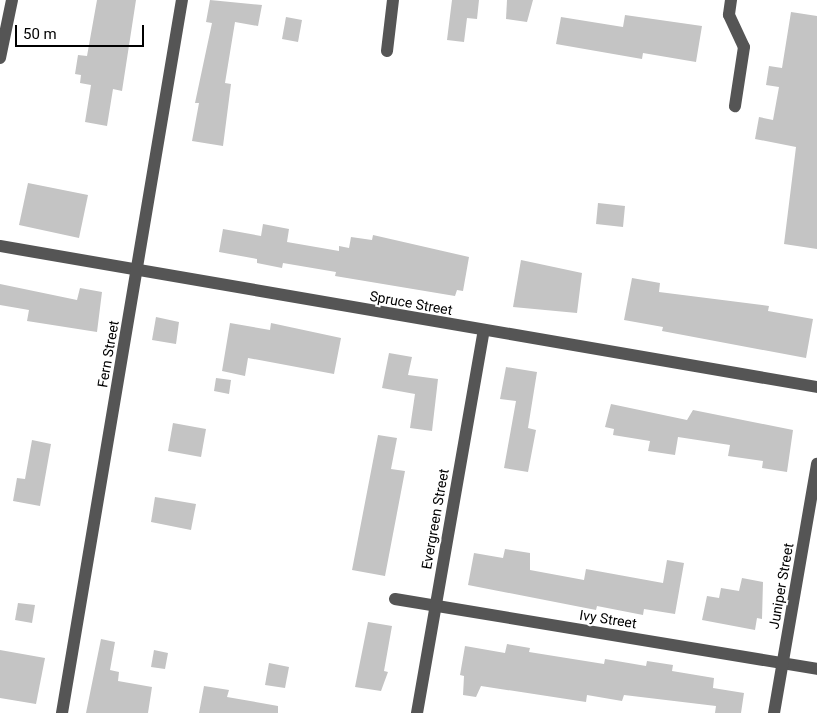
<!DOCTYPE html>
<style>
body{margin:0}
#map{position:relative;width:817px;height:713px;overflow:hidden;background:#fff;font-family:Roboto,sans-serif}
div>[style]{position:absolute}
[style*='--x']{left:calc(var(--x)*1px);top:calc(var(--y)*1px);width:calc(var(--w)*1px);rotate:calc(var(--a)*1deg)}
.building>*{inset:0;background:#c4c4c4}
.minor>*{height:12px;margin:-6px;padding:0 6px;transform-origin:6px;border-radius:6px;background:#555}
span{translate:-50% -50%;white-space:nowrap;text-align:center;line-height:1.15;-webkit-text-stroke:4px #fff;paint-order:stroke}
.street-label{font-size:14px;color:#000}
.scale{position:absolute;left:15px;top:25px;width:129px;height:22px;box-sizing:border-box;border:2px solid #000;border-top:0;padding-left:6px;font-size:15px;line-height:18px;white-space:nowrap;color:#000;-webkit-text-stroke:4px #fff;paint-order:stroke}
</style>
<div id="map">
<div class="building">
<div style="clip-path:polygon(97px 0,136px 0,122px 91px,113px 89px,107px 126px,85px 122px,91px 85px,80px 83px,81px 75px,75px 74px,78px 55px,87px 56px)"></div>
<div style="clip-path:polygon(210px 0,262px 5px,258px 26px,235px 22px,225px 83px,231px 84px,223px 146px,192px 141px,199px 103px,195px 103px,212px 23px,206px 22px)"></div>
<div style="clip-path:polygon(452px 0,479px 0,477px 19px,467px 18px,464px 42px,447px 40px)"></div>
<div style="clip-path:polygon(507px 0,533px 0,527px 22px,506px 19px)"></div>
<div style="clip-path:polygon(791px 12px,817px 16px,817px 249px,784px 244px,796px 147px,755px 139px,759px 117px,773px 120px,779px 87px,766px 85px,769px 66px,782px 68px)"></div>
<div style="clip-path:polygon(625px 15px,702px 26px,696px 62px,643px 53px,642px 59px,556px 44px,561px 17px,623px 27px)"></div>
<div style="clip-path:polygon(286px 17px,302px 20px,298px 42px,282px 39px)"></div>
<div style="clip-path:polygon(28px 183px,88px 195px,79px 238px,19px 225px)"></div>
<div style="clip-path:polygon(598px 203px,625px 206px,623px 227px,596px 224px)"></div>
<div style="clip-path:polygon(263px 224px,289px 229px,287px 242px,339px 251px,339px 246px,349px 248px,351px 237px,372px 240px,373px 235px,469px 257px,463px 291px,457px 290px,455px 296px,335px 276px,336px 272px,283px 263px,282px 268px,257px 263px,257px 259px,219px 252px,223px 229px,261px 236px)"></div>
<div style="clip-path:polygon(521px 260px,582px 273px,577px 313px,513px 307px)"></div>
<div style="clip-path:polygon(632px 278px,660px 283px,659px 292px,769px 306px,768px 311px,813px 319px,806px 358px,662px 331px,663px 327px,624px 320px)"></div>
<div style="clip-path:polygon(0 284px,77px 300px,80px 288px,102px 292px,97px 332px,27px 321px,29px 310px,0 305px)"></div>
<div style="clip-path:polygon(156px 317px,179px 322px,176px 344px,152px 340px)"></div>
<div style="clip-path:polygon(230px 323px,270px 330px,271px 323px,341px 338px,334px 374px,248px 358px,245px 376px,222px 371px)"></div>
<div style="clip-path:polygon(389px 353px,412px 357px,408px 375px,438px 379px,432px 431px,410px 428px,415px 394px,382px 388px)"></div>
<div style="clip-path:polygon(506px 367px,537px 372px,528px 428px,536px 430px,528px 472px,504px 468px,516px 401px,500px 399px)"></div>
<div style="clip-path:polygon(216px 378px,231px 380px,229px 394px,214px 391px)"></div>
<div style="clip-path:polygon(611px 404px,687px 420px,693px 410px,793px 430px,787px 472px,762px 468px,763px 461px,728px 456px,730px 445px,678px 437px,675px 455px,648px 451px,650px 441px,613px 435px,614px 429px,605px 427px)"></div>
<div style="clip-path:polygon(173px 423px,206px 429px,201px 457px,168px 451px)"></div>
<div style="clip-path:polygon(378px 435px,397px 438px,391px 469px,405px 471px,385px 576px,352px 570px)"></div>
<div style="clip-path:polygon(32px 440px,51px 444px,40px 506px,13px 501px,17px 478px,25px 479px)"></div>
<div style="clip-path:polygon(155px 497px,196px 504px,191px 530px,151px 522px)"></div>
<div style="clip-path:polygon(505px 549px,530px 553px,530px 570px,584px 580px,586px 569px,663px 583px,667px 560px,684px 563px,675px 614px,644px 609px,643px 615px,597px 606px,596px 610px,468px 585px,474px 553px,503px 558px)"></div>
<div style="clip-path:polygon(742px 578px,763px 582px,762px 619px,757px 618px,755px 630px,702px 620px,707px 596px,719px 598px,721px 588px,739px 591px)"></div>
<div style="clip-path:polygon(18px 603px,35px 605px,32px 623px,15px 620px)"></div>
<div style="clip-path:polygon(368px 622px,392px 626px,384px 671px,388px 672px,381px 691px,355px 687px)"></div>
<div style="clip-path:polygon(101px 639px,115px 642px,110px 670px,119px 672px,118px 681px,152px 687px,148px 713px,86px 713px)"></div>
<div style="clip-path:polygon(507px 644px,530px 648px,529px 652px,604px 664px,605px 659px,646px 666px,647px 661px,673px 665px,672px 671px,714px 678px,713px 688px,744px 693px,741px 713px,715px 713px,716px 706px,624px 695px,622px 701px,587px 695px,586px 702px,481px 686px,476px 697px,463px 695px,464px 676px,460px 675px,465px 646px,505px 653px)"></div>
<div style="clip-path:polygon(0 650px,45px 658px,36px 704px,0 698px)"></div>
<div style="clip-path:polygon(154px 650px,168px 653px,165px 669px,151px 667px)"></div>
<div style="clip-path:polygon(269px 663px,289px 667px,285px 688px,265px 685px)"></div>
<div style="clip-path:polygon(204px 686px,229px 690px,227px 697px,278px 706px,278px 713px,199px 713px)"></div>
</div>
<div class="minor">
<div style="--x:731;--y:0;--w:15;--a:98"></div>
<div style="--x:729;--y:15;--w:35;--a:65"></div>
<div style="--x:744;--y:47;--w:60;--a:98.7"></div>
<div style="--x:387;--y:51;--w:51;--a:-83.3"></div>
<div style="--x:0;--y:58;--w:59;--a:-78.3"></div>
<div style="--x:0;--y:246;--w:829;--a:9.79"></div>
<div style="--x:395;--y:599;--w:428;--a:9.4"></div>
<div style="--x:62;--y:713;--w:723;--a:-80.45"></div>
<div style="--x:417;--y:713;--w:388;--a:-80.1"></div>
<div style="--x:774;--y:713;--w:253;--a:-80.2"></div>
</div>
<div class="street-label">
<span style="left:411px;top:303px;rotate:10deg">Spruce Street</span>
<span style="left:108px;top:354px;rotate:-80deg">Fern Street</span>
<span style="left:435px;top:519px;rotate:-80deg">Evergreen Street</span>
<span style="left:781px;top:586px;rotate:-80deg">Juniper Street</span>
<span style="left:608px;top:619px;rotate:9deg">Ivy Street</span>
</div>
<div class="scale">50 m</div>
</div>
